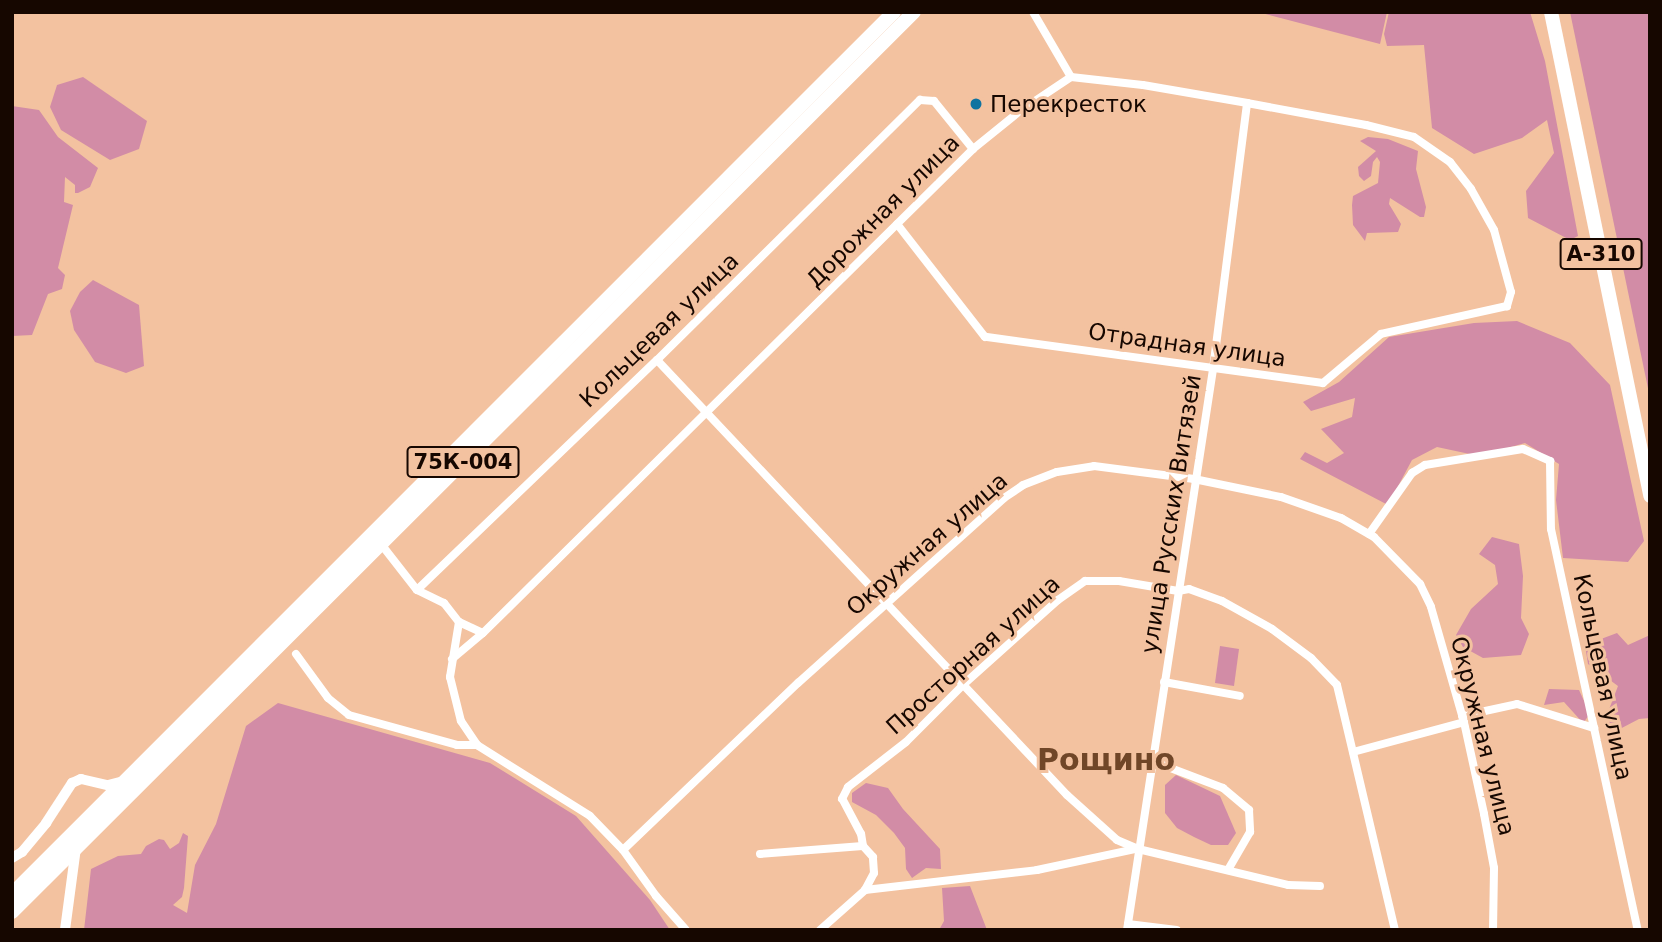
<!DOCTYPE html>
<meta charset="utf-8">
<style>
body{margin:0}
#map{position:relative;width:1662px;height:942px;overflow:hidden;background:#f3c2a0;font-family:"DejaVu Sans",sans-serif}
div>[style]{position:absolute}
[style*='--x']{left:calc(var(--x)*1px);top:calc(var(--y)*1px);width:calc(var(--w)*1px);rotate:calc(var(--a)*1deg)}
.green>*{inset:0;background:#d28ca6}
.street>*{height:8px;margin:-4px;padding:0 4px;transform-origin:4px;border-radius:4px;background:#fff}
.secondary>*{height:10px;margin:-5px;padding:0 5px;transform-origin:5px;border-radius:5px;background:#fff}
.highway>*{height:14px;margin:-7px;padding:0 7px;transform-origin:7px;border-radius:7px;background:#fff}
.dots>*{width:19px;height:19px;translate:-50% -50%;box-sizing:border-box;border:4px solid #f3c2a0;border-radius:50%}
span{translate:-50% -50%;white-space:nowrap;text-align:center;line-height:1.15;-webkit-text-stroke:6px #f3c2a0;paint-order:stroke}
.shield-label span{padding:2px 5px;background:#f3c2a0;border:2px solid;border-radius:5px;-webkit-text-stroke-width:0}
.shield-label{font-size:21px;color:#160700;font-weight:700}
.poi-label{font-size:23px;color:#160700}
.left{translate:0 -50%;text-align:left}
.street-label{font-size:23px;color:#160700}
.district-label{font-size:30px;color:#704628;font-weight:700}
.frame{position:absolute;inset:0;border:14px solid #160700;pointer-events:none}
</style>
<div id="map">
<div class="green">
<div style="clip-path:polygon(1258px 12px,1387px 12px,1380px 44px)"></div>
<div style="clip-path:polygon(1389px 12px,1530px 12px,1545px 61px,1578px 236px,1570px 240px,1528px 218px,1526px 191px,1554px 153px,1547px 120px,1522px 138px,1474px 154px,1432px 128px,1424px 45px,1387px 46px,1384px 34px)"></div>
<div style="clip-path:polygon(1570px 12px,1650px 12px,1650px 398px)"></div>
<div style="clip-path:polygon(83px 77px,147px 121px,139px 149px,110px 160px,61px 130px,50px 107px,57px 85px)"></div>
<div style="clip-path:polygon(12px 106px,39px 110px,58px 137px,98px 168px,90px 187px,78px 193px,75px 193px,75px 185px,65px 177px,64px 202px,73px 205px,58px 268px,65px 275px,62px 289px,48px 294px,32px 335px,12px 336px)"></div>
<div style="clip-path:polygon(1368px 137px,1388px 139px,1418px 151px,1416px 169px,1426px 207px,1424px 217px,1420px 217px,1390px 198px,1389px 204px,1401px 224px,1398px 232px,1367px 233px,1365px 241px,1353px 225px,1352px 205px,1353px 196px,1378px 183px,1380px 162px,1377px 157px,1373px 162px,1371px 176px,1364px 181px,1359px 176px,1358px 167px,1376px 151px,1360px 141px)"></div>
<div style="clip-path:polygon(93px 280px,139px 305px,144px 366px,126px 373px,95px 362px,74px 330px,70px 311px,80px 292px)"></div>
<div style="clip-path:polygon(1517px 321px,1570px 343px,1610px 385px,1644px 541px,1628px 562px,1563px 558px,1556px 500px,1559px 464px,1525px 443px,1479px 456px,1437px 447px,1412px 460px,1388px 505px,1300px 459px,1305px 452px,1327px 463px,1344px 453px,1321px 429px,1352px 417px,1355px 398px,1311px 411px,1303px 402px,1339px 382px,1389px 337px,1474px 323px)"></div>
<div style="clip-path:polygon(1492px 537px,1519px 544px,1523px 576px,1521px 618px,1529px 634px,1521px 655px,1483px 658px,1463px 647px,1456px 635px,1471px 609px,1498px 584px,1495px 565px,1479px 554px)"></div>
<div style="clip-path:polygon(1617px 633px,1628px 645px,1650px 635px,1650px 718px,1639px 719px,1616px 731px,1605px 720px,1618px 686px,1588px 664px,1585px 645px)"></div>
<div style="clip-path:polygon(1220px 646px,1239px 649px,1234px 686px,1215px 683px)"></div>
<div style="clip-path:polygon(1549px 689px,1579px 690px,1590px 714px,1583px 723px,1564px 702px,1544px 705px)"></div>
<div style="clip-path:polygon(278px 703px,490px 763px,576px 816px,650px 900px,670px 930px,84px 930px,91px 869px,118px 856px,141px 854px,146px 846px,159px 839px,164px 840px,170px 849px,179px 843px,183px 833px,188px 836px,184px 888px,182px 897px,173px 905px,187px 913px,195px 865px,216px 824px,246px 726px)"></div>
<div style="clip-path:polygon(1176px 775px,1220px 796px,1236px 833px,1228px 845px,1211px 845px,1194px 837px,1177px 828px,1165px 813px,1165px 785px)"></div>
<div style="clip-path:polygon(866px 783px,888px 788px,903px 809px,940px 849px,941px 869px,926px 868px,912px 878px,906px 869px,905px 848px,894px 833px,876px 815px,852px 802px,852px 793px)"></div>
<div style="clip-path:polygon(970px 886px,987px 930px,939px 930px,944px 921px,942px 888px)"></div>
</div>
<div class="street">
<div style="--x:1033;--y:12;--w:75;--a:59.7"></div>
<div style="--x:657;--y:360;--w:598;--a:46.69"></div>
<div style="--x:1067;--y:795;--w:67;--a:42"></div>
<div style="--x:1117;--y:840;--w:23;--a:23"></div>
<div style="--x:1138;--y:849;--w:154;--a:13.5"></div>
<div style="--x:1288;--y:885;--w:32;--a:2"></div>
<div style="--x:1369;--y:534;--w:75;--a:-54.8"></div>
<div style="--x:1412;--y:473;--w:15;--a:-32"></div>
<div style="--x:1425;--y:465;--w:99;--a:-9.3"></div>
<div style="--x:1523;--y:449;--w:30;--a:24"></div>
<div style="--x:1550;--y:461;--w:68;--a:89.2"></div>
<div style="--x:1551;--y:529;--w:410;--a:77.8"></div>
<div style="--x:381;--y:544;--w:58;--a:52"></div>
<div style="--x:417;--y:590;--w:30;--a:26"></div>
<div style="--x:444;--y:603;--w:24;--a:52"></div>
<div style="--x:459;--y:622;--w:26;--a:25"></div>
<div style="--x:417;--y:590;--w:332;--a:-43.8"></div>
<div style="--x:657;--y:360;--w:370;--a:-44.7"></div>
<div style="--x:920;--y:100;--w:14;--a:4"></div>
<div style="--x:934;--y:101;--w:62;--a:50.9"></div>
<div style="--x:459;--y:622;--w:56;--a:99.3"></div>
<div style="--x:450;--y:677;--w:45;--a:76"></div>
<div style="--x:461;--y:721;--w:29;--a:56"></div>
<div style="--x:477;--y:745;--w:133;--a:32.1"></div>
<div style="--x:590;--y:816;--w:47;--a:45.9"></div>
<div style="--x:623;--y:850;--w:57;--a:54.3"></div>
<div style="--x:656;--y:896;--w:45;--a:48.6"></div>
<div style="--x:296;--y:654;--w:54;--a:54"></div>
<div style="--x:328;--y:698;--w:27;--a:39"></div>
<div style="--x:349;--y:715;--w:112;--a:15.5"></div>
<div style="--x:457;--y:745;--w:20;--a:0"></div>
<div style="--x:452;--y:659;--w:40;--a:-40"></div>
<div style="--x:483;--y:633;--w:582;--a:-44.65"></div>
<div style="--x:897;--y:224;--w:107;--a:-44.6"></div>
<div style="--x:973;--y:149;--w:60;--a:-39"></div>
<div style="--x:1020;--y:111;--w:61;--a:-33.7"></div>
<div style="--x:1071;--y:77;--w:72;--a:6.3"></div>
<div style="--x:1143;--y:85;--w:106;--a:9.8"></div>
<div style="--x:1247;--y:103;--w:121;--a:10.5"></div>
<div style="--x:1366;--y:125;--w:49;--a:14"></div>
<div style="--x:1414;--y:137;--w:44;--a:34.8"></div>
<div style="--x:1450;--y:162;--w:34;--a:52"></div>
<div style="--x:1471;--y:189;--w:47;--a:60.7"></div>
<div style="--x:1494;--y:230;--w:64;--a:74.7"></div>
<div style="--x:1511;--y:292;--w:15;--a:106"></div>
<div style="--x:1507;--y:306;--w:129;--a:167.5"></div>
<div style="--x:1381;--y:334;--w:76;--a:139.8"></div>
<div style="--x:1323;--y:383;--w:341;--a:-172.2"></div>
<div style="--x:985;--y:337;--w:143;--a:-127.9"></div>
<div style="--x:1164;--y:682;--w:77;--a:10.4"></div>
<div style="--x:1462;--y:716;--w:56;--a:-12.3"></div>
<div style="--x:1517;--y:704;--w:81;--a:17.3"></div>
<div style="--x:1353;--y:752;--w:115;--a:-15.1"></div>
<div style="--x:1152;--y:761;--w:76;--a:20.8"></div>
<div style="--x:1223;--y:788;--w:34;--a:40"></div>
<div style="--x:1249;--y:810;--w:22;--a:87"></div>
<div style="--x:1250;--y:832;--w:44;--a:120.1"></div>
<div style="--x:623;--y:850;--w:242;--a:-43.7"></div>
<div style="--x:798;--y:683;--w:277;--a:-41.9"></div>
<div style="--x:1004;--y:498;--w:23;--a:-34"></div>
<div style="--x:1023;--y:485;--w:36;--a:-21"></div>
<div style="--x:1057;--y:472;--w:37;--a:-9"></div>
<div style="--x:1094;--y:466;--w:101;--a:7.4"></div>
<div style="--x:1194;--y:479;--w:89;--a:11.7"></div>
<div style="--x:1281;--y:497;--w:64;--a:19.3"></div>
<div style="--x:1341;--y:518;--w:38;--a:30"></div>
<div style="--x:1374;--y:537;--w:66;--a:45.6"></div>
<div style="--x:1420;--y:584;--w:25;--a:64"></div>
<div style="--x:1431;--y:607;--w:120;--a:74"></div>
<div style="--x:1464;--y:722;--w:94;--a:77.7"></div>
<div style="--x:1484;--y:814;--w:55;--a:79.5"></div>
<div style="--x:1494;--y:868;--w:62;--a:90.9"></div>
<div style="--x:760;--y:854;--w:103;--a:-4.4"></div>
<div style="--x:865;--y:890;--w:173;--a:-6.6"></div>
<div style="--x:1037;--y:870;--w:100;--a:-12.1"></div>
<div style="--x:1128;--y:924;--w:49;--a:7"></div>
<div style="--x:820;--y:930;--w:60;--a:-41.6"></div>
<div style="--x:865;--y:890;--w:19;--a:-62"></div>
<div style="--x:874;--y:873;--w:16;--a:-94"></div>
<div style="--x:873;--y:857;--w:15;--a:-132"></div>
<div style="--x:863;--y:846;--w:12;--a:-99"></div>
<div style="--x:861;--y:834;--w:40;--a:-118"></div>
<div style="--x:842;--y:799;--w:13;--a:-63"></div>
<div style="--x:848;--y:787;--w:73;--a:-37.8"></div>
<div style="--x:906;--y:742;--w:82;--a:-45"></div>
<div style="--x:964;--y:684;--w:126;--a:-41.8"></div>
<div style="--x:1058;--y:600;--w:33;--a:-35"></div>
<div style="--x:1085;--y:581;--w:34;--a:0"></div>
<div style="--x:1119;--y:581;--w:60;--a:9.6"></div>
<div style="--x:1178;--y:591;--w:11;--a:-10"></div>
<div style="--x:1189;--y:589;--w:35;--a:20"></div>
<div style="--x:1222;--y:601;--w:57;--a:29.2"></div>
<div style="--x:1272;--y:629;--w:49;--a:36.6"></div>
<div style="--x:1311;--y:658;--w:37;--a:46"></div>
<div style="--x:1337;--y:685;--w:252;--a:76.7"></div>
<div style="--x:1127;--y:930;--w:568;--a:-81.28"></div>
<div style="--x:1213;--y:369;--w:268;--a:-82.7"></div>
</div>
<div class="secondary">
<div style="--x:12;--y:858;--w:12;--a:-31"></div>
<div style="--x:22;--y:852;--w:38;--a:-50"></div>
<div style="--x:46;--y:823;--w:48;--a:-57"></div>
<div style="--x:72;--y:783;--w:10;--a:-24"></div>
<div style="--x:81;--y:779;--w:28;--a:13"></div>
<div style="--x:108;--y:785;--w:16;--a:-14"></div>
<div style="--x:65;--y:930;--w:83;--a:-82.4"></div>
</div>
<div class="highway">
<div style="--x:1551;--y:12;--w:494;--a:78.4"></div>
<div style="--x:12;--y:894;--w:1247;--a:-45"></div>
<div style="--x:12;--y:912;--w:1274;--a:-44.94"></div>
</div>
<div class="dots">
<div style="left:976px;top:104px;background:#0f73a0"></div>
</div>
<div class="shield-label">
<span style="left:1601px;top:254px">А-310</span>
<span style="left:463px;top:462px">75К-004</span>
</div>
<div class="poi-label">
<span class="left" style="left:990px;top:104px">Перекресток</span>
</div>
<div class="street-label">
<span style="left:883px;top:211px;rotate:-45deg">Дорожная улица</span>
<span style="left:659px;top:330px;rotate:-44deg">Кольцевая улица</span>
<span style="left:1187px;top:345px;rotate:8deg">Отрадная улица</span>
<span style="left:1171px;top:514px;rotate:-81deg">улица Русских Витязей</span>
<span style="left:927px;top:544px;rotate:-41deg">Окружная улица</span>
<span style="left:973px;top:655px;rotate:-42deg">Просторная улица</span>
<span style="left:1603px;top:677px;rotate:78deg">Кольцевая улица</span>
<span style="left:1483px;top:736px;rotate:76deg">Окружная улица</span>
</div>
<div class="district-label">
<span style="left:1106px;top:760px">Рощино</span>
</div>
<div class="frame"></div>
</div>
